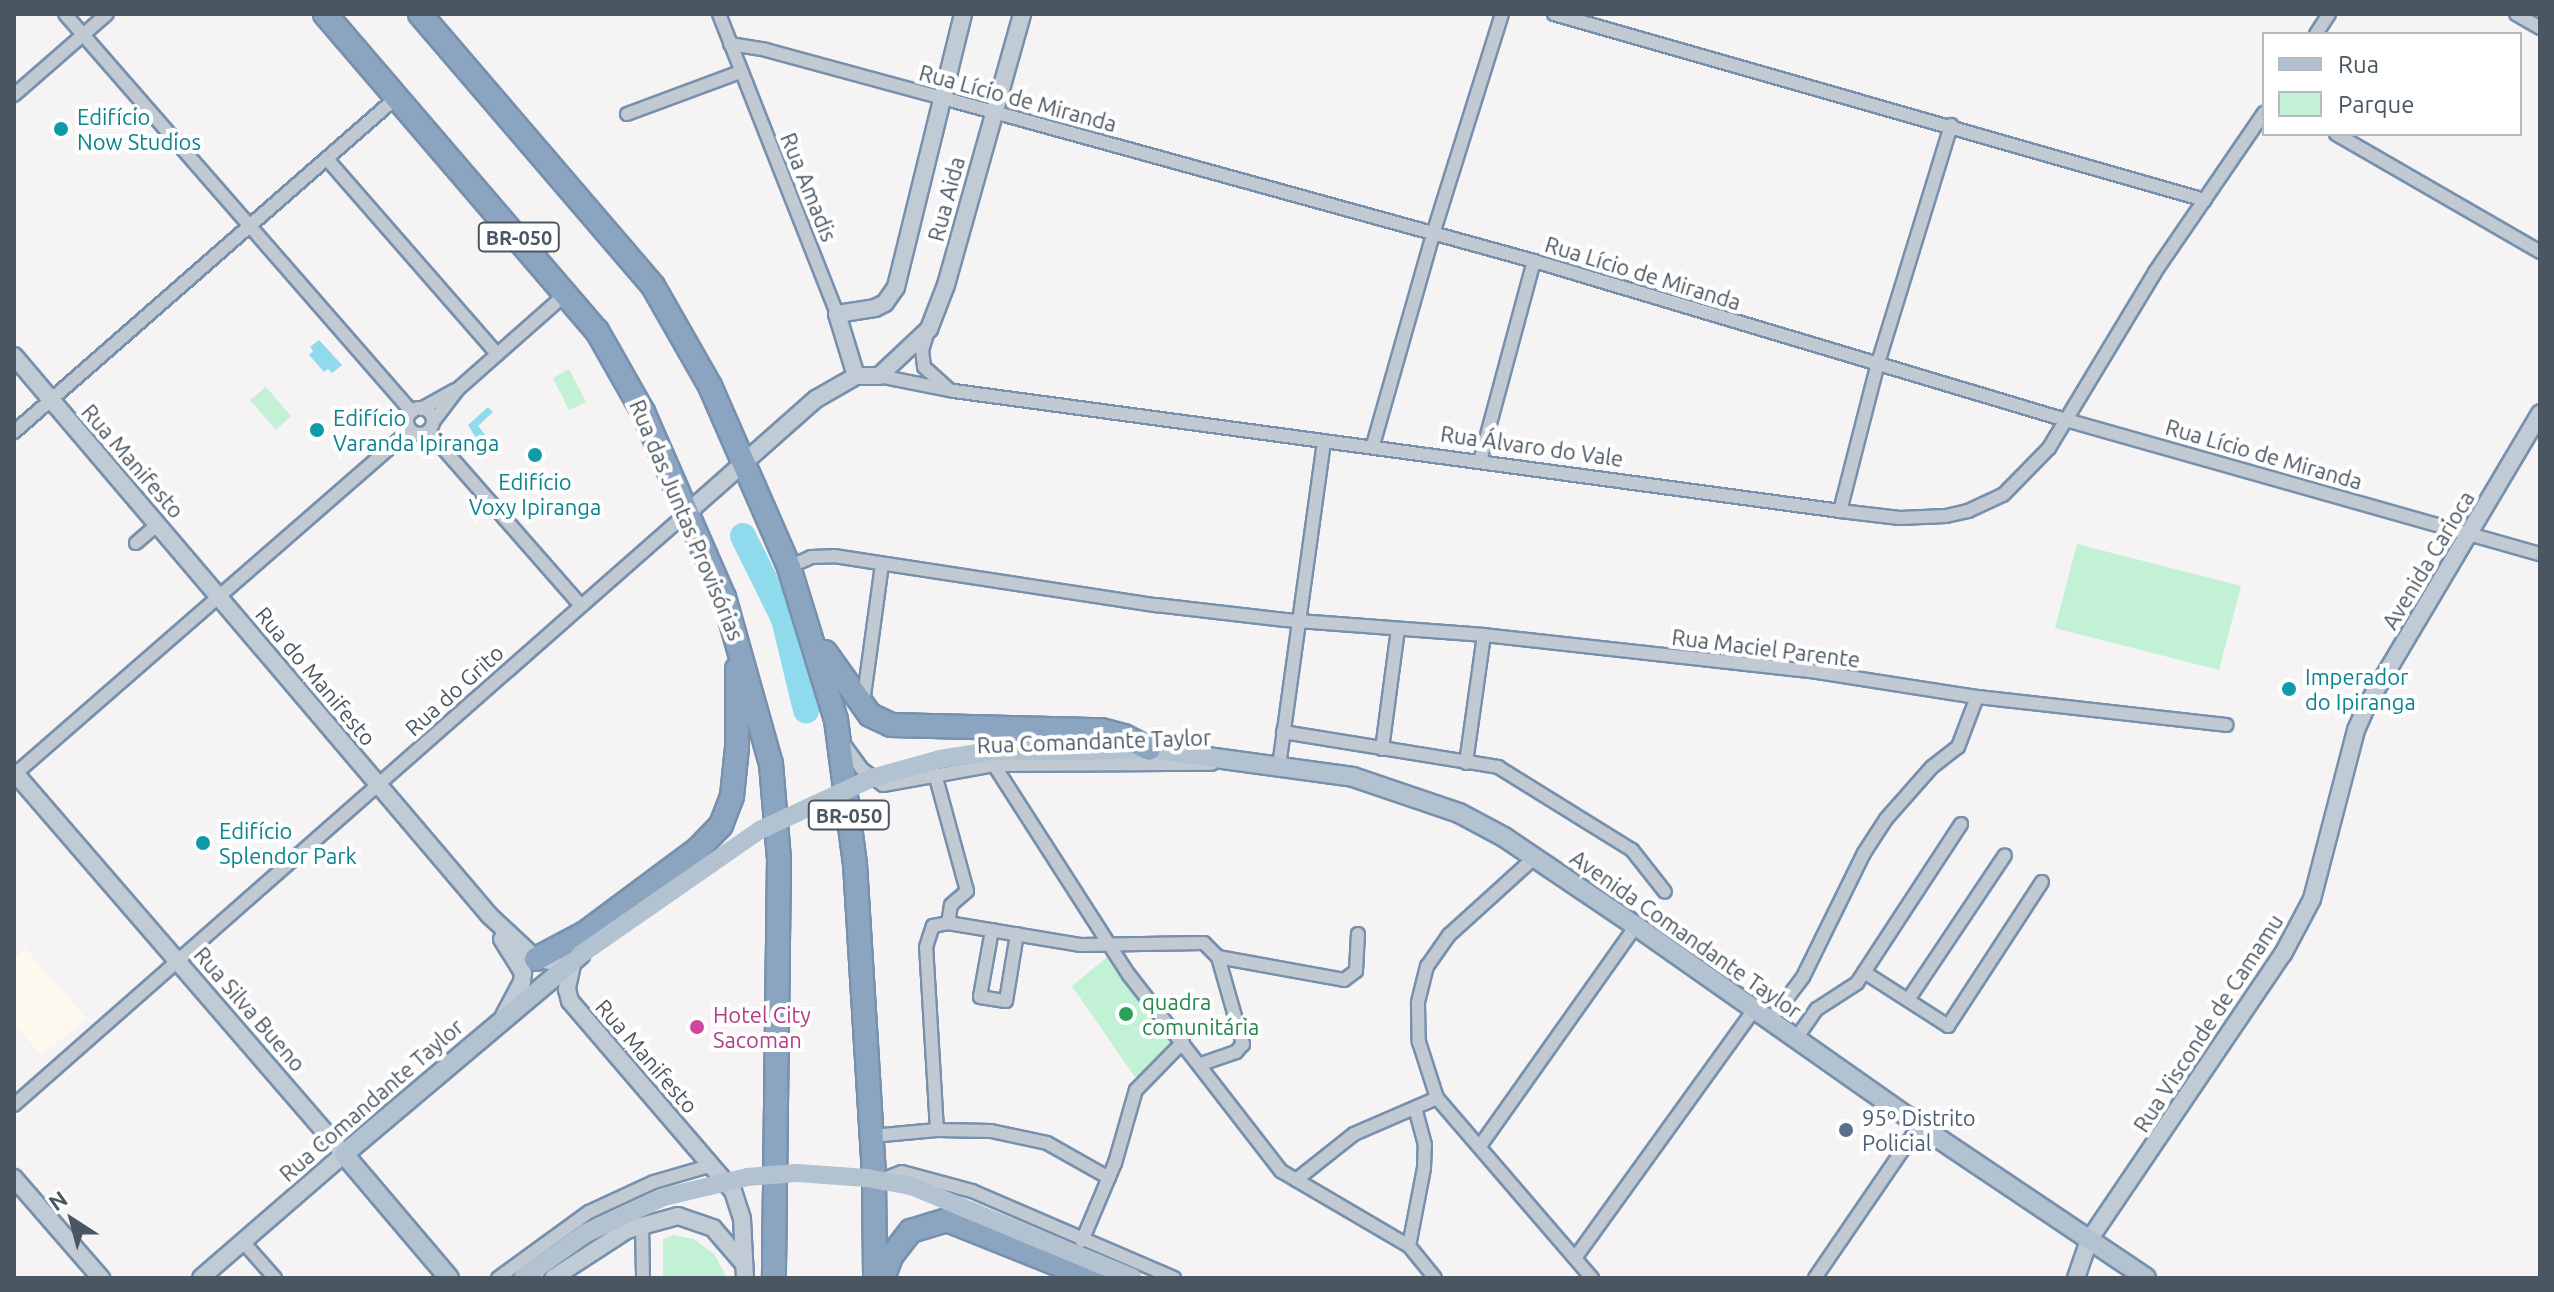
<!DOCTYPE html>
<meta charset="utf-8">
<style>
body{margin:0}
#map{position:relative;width:2554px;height:1292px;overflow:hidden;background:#f5f3f3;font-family:Ubuntu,sans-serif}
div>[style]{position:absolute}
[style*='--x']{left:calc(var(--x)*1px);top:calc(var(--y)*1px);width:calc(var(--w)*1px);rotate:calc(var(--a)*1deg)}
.commercial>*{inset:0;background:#fdf9ef}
.green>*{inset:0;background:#c3f1d5}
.water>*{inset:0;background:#90daee}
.river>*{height:26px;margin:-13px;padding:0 13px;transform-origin:13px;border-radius:13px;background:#90daee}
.roads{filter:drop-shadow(2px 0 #7690ad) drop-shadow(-2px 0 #7690ad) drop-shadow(0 2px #7690ad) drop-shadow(0 -2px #7690ad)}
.street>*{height:12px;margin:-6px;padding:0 6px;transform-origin:6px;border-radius:6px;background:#c1cad2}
.street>.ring{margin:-6px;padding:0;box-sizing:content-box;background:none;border:12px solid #c1cad2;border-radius:50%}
.secondary>*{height:16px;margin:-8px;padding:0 8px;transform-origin:8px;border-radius:8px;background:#c1cbd6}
.primary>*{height:18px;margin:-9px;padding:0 9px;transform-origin:9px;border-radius:9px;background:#b3c2d1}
.highway>*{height:22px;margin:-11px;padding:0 11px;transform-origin:11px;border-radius:11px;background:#8ba5c1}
.primary-bridge>*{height:18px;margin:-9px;padding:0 9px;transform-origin:9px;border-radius:9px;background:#b3c2d1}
.dots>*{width:22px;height:22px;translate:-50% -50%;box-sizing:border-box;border:4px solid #fff;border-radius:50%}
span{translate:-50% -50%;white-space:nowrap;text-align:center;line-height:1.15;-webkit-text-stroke:8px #fff;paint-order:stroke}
.shield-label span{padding:2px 6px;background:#fff;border:2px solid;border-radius:6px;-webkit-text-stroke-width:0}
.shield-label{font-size:20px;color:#4a5661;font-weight:700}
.street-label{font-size:22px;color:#4a5661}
.culture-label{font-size:22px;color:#0d838f}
.left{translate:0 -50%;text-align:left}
.leisure-label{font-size:22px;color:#27864d}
.hotel-label{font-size:22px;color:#b23c85}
.service-label{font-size:22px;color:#4e5e75}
.frame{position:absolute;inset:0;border:16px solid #4a5661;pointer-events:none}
.legend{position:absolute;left:2262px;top:32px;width:260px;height:104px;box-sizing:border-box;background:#fff;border:2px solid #b7bbc0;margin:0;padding:10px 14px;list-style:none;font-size:24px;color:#4a5661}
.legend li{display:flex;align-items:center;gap:16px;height:40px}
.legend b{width:40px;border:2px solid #b7bbc0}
.north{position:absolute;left:32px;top:1180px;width:80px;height:80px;-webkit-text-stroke:6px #fff;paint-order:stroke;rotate:324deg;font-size:22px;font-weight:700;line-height:32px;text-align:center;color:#4a5661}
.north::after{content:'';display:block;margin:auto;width:28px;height:36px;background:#4a5661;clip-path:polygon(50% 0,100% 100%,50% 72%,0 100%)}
</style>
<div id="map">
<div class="commercial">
<div style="clip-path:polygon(25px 948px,86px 1018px,42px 1056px,14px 1024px,14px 958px)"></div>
</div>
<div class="green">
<div style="clip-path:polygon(569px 369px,586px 402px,569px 410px,553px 378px)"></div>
<div style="clip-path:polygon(266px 387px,291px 416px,276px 430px,250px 400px)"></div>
<div style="clip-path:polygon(2077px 544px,2241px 586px,2219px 670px,2055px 628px)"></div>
<div style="clip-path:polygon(1112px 953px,1182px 1042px,1139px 1083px,1072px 986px)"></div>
<div style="clip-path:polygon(673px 1235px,694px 1239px,715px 1255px,727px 1278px,663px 1278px,663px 1239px)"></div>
</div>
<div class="water">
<div style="clip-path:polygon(319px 340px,342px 365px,332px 373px,328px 369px,324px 372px,309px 355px,313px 351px,310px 347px)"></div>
<div style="clip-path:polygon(488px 407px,493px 412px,478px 426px,487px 437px,479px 443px,468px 425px)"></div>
</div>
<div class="river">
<div style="--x:743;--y:536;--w:93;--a:63.7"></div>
<div style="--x:784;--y:619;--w:94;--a:76.4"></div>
</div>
<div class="roads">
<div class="street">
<div style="--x:65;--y:14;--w:528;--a:48.92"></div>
<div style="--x:719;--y:14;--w:322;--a:68.5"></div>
<div style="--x:1554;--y:14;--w:677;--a:15.95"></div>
<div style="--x:2516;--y:14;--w:28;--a:30"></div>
<div style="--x:2316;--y:34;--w:24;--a:-57"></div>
<div style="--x:730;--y:44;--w:36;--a:9"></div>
<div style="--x:766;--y:50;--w:183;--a:15.2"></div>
<div style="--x:943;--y:98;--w:613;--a:15.42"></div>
<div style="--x:1534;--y:261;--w:555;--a:16.64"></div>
<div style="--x:2066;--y:420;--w:493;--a:15.8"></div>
<div style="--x:14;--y:95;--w:123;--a:-41.1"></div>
<div style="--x:627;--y:114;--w:121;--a:-20.4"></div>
<div style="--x:2336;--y:134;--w:236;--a:30"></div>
<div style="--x:327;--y:159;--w:259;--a:48.9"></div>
<div style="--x:927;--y:334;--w:17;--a:107"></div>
<div style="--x:922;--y:350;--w:17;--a:83"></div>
<div style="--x:924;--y:367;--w:31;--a:42"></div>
<div style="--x:879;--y:376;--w:76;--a:11.3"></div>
<div style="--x:954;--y:391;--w:894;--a:7.71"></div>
<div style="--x:1840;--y:511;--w:60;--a:6.7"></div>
<div style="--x:1900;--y:518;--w:46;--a:-2.5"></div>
<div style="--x:1946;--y:516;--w:23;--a:-13"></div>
<div style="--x:1968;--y:511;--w:38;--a:-25"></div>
<div style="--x:2003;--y:495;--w:66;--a:-45.6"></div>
<div style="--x:2049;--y:448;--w:205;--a:-58.9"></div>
<div style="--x:2155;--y:272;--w:193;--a:-55.6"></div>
<div class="ring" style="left:407px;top:408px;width:14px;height:14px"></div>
<div style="--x:421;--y:409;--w:39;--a:-29"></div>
<div style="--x:433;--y:422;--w:41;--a:-52.9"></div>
<div style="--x:458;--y:389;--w:145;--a:-41.4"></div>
<div style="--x:428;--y:431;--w:232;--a:48.8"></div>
<div style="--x:14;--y:432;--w:509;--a:-41.18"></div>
<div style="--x:1373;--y:445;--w:219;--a:-74.1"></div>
<div style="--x:1433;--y:234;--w:231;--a:-72.6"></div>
<div style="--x:1480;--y:461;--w:207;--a:-74.9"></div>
<div style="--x:1840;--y:511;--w:153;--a:-75.6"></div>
<div style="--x:1878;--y:363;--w:249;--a:-72.9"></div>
<div style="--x:136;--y:543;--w:29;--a:-41"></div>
<div style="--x:789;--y:567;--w:24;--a:-24"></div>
<div style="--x:811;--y:557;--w:23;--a:-2"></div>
<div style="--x:834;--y:556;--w:326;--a:8.7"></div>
<div style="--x:1156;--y:605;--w:130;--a:6.6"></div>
<div style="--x:1285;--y:620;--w:200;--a:4.3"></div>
<div style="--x:1484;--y:635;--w:335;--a:6.3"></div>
<div style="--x:1817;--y:672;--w:162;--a:8.9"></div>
<div style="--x:1977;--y:697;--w:251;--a:6.4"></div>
<div style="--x:863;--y:703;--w:140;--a:-82.2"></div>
<div style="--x:1283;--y:732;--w:218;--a:9.2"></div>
<div style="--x:1498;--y:767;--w:158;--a:31.8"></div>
<div style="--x:1632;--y:850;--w:53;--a:51.8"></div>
<div style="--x:843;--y:743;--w:32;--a:54"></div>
<div style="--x:862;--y:769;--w:26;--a:37"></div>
<div style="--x:883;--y:785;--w:113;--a:-10.2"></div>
<div style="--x:994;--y:765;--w:218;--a:-0.3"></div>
<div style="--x:1382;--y:749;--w:121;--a:-82.4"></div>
<div style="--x:1466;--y:763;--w:129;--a:-82"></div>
<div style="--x:994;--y:765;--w:250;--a:57.3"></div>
<div style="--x:1129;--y:975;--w:248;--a:52.2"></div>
<div style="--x:1281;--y:1171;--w:148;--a:30.4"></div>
<div style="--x:1409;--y:1246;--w:41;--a:50.9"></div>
<div style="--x:1279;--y:766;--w:328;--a:-82.1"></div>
<div style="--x:935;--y:774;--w:121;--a:74.7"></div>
<div style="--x:967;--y:891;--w:21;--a:139"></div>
<div style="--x:951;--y:905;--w:18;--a:99"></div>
<div style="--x:948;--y:923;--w:135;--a:9.4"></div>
<div style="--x:1081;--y:945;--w:123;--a:-0.9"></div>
<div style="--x:1204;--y:943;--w:20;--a:45"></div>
<div style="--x:1218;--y:957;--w:91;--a:74"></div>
<div style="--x:1243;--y:1044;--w:11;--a:131"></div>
<div style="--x:1236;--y:1052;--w:36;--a:161"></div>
<div style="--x:14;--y:775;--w:525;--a:-41.06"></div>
<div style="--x:1534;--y:858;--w:115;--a:137.8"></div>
<div style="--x:1449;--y:935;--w:38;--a:125"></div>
<div style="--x:1427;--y:966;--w:38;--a:104"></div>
<div style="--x:1418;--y:1003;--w:39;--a:89"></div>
<div style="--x:1419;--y:1042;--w:59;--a:72.2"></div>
<div style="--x:1437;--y:1098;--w:238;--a:49.3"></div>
<div style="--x:992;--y:930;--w:68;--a:100.2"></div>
<div style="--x:980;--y:997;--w:26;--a:9"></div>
<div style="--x:1006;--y:1001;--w:68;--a:-80.7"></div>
<div style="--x:1218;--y:957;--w:128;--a:10.3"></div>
<div style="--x:1344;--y:980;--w:15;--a:-37"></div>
<div style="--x:1356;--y:971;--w:37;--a:-87"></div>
<div style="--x:1864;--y:972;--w:100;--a:32.7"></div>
<div style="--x:1948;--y:1026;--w:172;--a:-56.9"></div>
<div style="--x:1908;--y:1000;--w:174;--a:-56.2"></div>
<div style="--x:1769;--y:1022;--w:56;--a:-52.9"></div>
<div style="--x:1803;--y:977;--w:138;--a:-63.8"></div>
<div style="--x:1864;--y:853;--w:40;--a:-57.1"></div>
<div style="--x:1886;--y:819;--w:69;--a:-48.5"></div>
<div style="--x:1932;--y:767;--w:33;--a:-38"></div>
<div style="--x:1958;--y:747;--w:53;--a:-69.2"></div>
<div style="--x:1795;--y:1040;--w:38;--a:-55"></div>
<div style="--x:1817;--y:1009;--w:48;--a:-33"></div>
<div style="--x:1857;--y:983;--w:190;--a:-56.8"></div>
<div style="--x:14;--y:1105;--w:896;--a:-41.34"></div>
<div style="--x:937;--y:1130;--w:183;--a:-93.4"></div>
<div style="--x:926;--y:947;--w:22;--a:-72"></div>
<div style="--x:933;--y:926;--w:15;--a:-11"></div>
<div style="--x:872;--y:1136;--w:65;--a:-5.3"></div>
<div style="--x:937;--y:1130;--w:54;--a:1.1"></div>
<div style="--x:991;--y:1131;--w:57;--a:12.1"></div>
<div style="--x:1047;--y:1143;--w:71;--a:29.4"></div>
<div style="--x:1480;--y:1146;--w:270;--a:-54.7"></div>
<div style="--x:881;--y:1180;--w:22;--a:-21"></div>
<div style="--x:902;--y:1172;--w:73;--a:15.2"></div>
<div style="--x:972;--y:1191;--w:220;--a:23.3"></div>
<div style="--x:1296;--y:1180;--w:74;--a:-38.4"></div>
<div style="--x:1354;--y:1134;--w:90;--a:-23.4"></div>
<div style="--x:642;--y:1224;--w:54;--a:88.9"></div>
<div style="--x:1082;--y:1241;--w:85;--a:-67.1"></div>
<div style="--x:1115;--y:1163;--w:76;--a:-74"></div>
<div style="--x:1136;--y:1090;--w:67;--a:-45.6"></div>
<div style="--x:244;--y:1243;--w:47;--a:48.5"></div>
<div style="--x:1409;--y:1246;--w:79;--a:-79.1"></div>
<div style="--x:1424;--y:1168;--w:23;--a:-88"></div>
<div style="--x:1425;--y:1145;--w:38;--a:-105"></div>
<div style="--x:1575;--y:1258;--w:304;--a:-54.2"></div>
<div style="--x:498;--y:1278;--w:112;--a:-36"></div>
<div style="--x:589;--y:1212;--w:72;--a:-24.8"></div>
<div style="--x:654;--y:1182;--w:60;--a:-16.3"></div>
<div style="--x:1815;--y:1278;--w:184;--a:-55.6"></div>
</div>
<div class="secondary">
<div style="--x:14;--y:356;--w:735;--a:49.64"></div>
<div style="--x:490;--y:916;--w:63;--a:43.1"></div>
<div style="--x:536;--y:959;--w:21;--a:8"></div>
<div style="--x:557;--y:962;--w:16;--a:-7"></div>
<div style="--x:573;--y:960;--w:30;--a:102"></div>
<div style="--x:567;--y:989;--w:12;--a:76"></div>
<div style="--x:570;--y:1001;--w:250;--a:49.4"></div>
<div style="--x:733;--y:1191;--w:29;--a:72"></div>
<div style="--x:742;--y:1219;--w:59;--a:87.1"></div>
<div style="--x:856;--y:376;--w:65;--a:-107"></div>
<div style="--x:837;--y:314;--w:38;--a:-9"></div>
<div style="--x:875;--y:308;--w:11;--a:-27"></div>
<div style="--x:885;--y:303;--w:19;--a:-55"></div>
<div style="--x:896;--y:287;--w:281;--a:-76.2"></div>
<div style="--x:687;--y:513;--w:172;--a:-41.5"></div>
<div style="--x:816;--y:399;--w:46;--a:-29.9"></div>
<div style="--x:856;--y:376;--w:23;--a:0"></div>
<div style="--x:879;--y:376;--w:69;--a:-43.2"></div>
<div style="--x:929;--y:329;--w:47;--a:-68.9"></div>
<div style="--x:946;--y:285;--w:281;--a:-74.3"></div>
<div style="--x:14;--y:772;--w:505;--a:49.18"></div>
<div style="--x:344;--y:1154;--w:189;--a:139.1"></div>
<div style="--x:502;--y:939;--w:40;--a:58"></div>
<div style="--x:523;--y:973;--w:9;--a:96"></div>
<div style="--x:522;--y:982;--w:38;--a:118"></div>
<div style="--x:14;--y:1178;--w:133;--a:49"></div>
<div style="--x:553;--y:1278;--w:88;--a:-33"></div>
<div style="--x:627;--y:1230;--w:53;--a:-15.4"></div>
<div style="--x:678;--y:1216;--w:37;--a:19"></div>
<div style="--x:713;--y:1228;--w:48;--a:49.3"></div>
<div style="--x:2076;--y:1278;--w:40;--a:-71.1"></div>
<div style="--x:2089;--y:1240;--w:346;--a:-55.9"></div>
<div style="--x:2283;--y:954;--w:62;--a:-62.2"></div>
<div style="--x:2312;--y:899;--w:175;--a:-75.4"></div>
<div style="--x:2356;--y:730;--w:27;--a:-66"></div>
<div style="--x:2367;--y:705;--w:339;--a:-59.3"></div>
</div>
<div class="primary">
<div style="--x:1090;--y:751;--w:59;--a:-1.9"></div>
<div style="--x:1149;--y:749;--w:206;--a:7.8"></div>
<div style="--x:1353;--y:777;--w:112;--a:18.8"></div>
<div style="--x:1459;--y:813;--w:51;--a:28.1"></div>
<div style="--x:1504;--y:837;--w:159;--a:34"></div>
<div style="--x:1636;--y:926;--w:355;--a:35.1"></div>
<div style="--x:1926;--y:1130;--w:265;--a:33.9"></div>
<div style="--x:449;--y:1278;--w:162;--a:-130.3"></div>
<div style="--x:344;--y:1154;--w:309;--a:-40.1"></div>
</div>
<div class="highway">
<div style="--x:325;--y:14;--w:418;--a:49.4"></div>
<div style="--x:597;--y:331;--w:93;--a:60.4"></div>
<div style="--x:643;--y:412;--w:202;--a:66.4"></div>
<div style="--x:724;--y:597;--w:173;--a:74.3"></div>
<div style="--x:771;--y:764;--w:95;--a:85.2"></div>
<div style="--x:779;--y:859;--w:419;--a:90.7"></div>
<div style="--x:420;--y:14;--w:358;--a:49.4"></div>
<div style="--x:653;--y:286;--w:115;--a:60.3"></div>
<div style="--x:710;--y:386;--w:197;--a:66.4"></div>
<div style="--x:789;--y:567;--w:160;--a:72.9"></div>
<div style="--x:836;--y:720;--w:145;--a:82.5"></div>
<div style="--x:855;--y:864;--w:314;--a:86.5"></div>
<div style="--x:874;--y:1177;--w:101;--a:89.4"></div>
<div style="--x:825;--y:652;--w:77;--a:54.5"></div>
<div style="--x:870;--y:715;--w:23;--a:25"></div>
<div style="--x:891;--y:725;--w:210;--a:1.4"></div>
<div style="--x:1101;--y:730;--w:24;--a:15"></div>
<div style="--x:1124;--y:736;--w:28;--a:27"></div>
<div style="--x:536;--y:959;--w:55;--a:-28"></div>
<div style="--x:585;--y:933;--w:141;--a:-36.6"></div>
<div style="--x:698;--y:849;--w:33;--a:-46"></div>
<div style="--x:721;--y:825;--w:31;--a:-69"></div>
<div style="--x:732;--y:796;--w:48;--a:-84.1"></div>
<div style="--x:737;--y:748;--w:79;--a:-90"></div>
<div style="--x:883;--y:1278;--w:25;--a:-69"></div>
<div style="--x:892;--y:1255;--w:31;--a:-52"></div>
<div style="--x:911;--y:1231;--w:38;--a:-17"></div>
<div style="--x:947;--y:1220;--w:156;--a:21.8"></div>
</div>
</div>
<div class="primary-bridge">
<div style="--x:580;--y:955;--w:219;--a:-34.8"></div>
<div style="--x:760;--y:830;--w:123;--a:-24.9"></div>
<div style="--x:872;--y:778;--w:71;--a:-15.6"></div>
<div style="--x:940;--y:759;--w:51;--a:-9.1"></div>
<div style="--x:990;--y:751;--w:100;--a:0"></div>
<div style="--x:523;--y:1278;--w:77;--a:-35.5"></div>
<div style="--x:586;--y:1233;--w:86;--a:-24.8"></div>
<div style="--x:664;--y:1197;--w:85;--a:-13.5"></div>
<div style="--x:747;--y:1177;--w:50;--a:-4.6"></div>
<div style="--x:797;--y:1173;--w:70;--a:4.1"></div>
<div style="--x:867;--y:1178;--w:45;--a:10.3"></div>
<div style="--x:911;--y:1186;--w:240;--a:22.5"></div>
</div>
<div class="dots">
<div style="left:61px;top:129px;background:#0f9aa8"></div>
<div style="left:317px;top:430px;background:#0f9aa8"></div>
<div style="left:535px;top:455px;background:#0f9aa8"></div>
<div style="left:2289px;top:689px;background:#0f9aa8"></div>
<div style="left:203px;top:843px;background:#0f9aa8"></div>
<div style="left:1126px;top:1014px;background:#2e9e5b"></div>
<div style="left:697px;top:1027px;background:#d1479c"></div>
<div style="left:1846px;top:1130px;background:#5c6f8a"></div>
</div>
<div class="shield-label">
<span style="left:519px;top:237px">BR-050</span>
<span style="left:849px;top:815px">BR-050</span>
</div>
<div class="street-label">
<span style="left:1018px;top:98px;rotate:15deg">Rua Lício de Miranda</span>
<span style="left:809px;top:187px;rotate:68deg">Rua Amadis</span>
<span style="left:946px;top:199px;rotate:-75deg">Rua Aida</span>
<span style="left:1643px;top:273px;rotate:17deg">Rua Lício de Miranda</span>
<span style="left:1532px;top:446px;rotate:8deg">Rua Álvaro do Vale</span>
<span style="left:2264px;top:454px;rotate:16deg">Rua Lício de Miranda</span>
<span style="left:133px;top:461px;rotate:49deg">Rua Manifesto</span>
<span style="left:687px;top:520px;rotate:67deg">Rua das Juntas Provisórias</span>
<span style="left:2428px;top:560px;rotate:-59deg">Avenida Carioca</span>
<span style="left:1766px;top:648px;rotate:7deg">Rua Maciel Parente</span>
<span style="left:316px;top:676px;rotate:50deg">Rua do Manifesto</span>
<span style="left:454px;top:690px;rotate:-42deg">Rua do Grito</span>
<span style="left:1094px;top:741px;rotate:-2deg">Rua Comandante Taylor</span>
<span style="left:1686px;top:934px;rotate:35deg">Avenida Comandante Taylor</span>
<span style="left:250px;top:1009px;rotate:49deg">Rua Silva Bueno</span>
<span style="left:2208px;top:1023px;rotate:-57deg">Rua Visconde de Camamu</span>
<span style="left:647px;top:1056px;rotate:49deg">Rua Manifesto</span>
<span style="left:371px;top:1100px;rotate:-41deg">Rua Comandante Taylor</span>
</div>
<div class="culture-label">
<span class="left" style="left:77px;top:129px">Edifício<br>Now Studios</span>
<span class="left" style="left:333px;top:430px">Edifício<br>Varanda Ipiranga</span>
<span style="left:535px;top:494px">Edifício<br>Voxy Ipiranga</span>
<span class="left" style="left:2305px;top:689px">Imperador<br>do Ipiranga</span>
<span class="left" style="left:219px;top:843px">Edifício<br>Splendor Park</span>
</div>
<div class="leisure-label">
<span class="left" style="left:1142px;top:1014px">quadra<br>comunitária</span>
</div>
<div class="hotel-label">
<span class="left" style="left:713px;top:1027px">Hotel City<br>Sacoman</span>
</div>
<div class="service-label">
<span class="left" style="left:1862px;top:1130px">95º Distrito<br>Policial</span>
</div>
<div class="frame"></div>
<ul class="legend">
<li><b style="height:10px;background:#b3c2d1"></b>Rua</li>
<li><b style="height:22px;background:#c3f1d5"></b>Parque</li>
</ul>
<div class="north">N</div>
</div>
